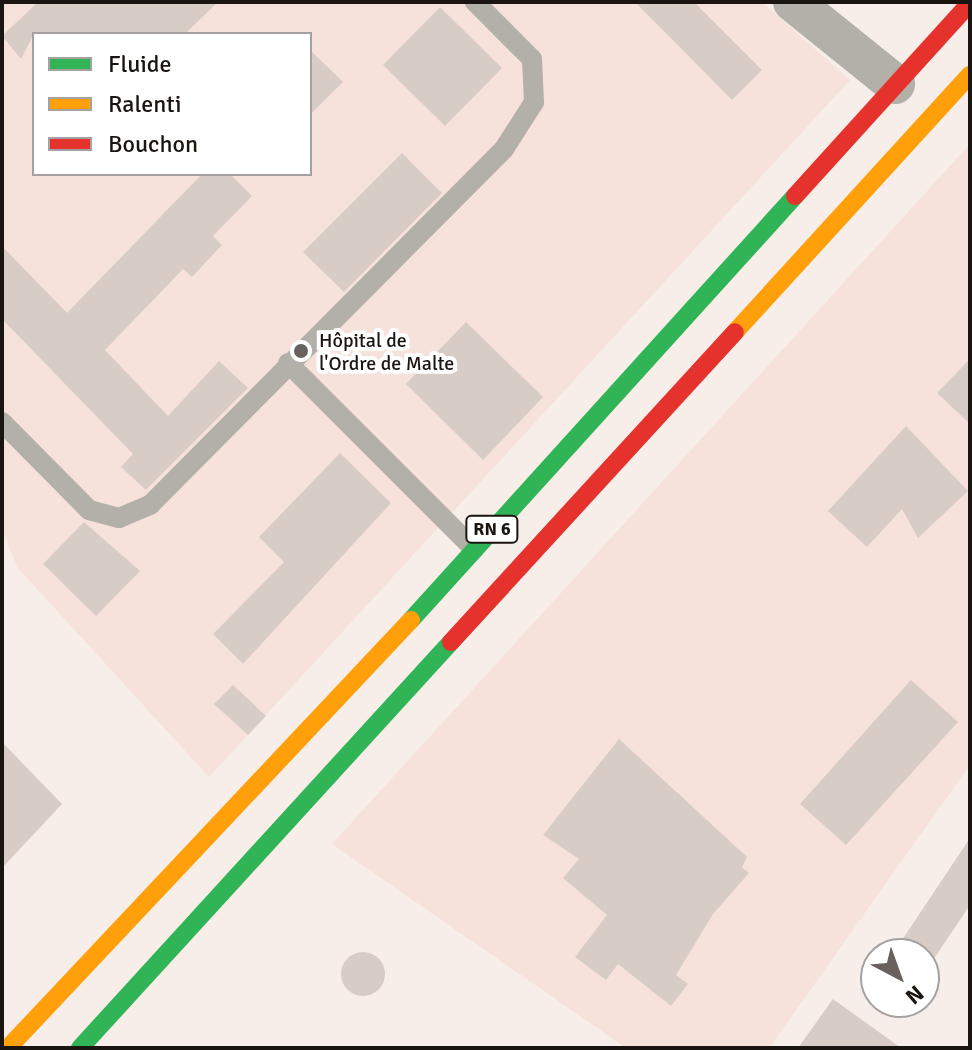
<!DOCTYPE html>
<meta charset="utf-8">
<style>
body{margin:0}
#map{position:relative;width:972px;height:1050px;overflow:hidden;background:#f7ede9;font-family:Signika,sans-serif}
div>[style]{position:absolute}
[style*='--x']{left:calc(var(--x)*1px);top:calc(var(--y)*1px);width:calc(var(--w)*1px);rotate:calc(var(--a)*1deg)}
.built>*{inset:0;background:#f6e2db}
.building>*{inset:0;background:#d8ccc7}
.round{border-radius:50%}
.lane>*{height:20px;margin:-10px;padding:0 10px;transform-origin:10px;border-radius:10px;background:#b3b0aa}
.street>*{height:40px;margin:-20px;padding:0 20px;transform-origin:20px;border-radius:20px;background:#b3b0aa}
.fast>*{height:18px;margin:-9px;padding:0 9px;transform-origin:9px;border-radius:9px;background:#30b455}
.slow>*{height:18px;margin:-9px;padding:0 9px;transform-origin:9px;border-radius:9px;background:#ff9f0a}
.jam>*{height:18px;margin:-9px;padding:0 9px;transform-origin:9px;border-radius:9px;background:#e5322d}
.dots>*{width:22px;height:22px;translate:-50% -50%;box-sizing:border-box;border:4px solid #fff;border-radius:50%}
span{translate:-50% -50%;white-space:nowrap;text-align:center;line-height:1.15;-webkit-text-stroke:8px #fff;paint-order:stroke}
.shield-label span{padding:2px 6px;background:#fff;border:2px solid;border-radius:6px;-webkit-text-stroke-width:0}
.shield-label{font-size:18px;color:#1b1512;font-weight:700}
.poi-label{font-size:20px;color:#1b1512}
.left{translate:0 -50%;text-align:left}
.frame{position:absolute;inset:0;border:4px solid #1b1512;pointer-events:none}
.legend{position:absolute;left:32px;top:32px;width:280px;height:144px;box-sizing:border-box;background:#fff;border:2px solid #a4a1a0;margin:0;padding:10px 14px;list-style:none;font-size:24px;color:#1b1512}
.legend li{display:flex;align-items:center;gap:16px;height:40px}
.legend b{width:40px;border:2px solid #a4a1a0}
.north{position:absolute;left:860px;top:938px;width:80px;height:80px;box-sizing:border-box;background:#fff;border:2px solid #a4a1a0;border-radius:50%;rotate:139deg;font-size:22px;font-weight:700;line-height:32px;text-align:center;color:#1b1512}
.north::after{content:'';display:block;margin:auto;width:28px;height:36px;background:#68615d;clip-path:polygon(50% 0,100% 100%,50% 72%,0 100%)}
</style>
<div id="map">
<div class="built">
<div style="clip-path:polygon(evenodd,2px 2px,762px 2px,850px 80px,209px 777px,17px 567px,2px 529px,2px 2px,34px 34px,310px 34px,310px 174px,34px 174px,34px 34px)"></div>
<div style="clip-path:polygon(970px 144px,970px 765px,769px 1048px,626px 1048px,332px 844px)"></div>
</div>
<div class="building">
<div style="clip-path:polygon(38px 2px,218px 2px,185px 34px,34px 34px,21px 59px,2px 36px)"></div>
<div style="clip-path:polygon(635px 2px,694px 2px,762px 70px,732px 100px)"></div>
<div style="clip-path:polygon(440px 7px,502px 68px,445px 126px,383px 65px)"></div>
<div style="clip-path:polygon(310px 50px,343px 82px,310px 115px)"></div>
<div style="clip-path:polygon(402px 153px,442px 193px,344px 292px,303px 252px)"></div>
<div style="clip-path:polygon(202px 174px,230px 174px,252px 196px,213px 236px,222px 245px,192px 277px,183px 269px,105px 350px,168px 416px,219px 361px,248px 388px,146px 490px,121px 467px,133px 454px,2px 319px,2px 246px,67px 313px)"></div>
<div style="clip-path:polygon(466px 322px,543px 397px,483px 460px,406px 384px)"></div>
<div style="clip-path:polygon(970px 359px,970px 424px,937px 393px)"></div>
<div style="clip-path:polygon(906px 426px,968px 491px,918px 538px,902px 509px,867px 547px,828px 511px)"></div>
<div style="clip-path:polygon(340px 453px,391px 503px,243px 664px,213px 634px,284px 562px,259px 537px)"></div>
<div style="clip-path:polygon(84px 522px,140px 571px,96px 616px,43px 564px)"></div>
<div style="clip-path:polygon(911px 680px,958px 722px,846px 845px,800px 804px)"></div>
<div style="clip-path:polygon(233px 685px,266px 716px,248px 735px,214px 704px)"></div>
<div style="clip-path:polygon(619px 739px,747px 857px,742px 867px,749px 873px,713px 914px,676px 975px,688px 984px,671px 1006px,618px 964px,606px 980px,575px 957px,607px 915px,563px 878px,579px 859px,543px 835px)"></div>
<div style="clip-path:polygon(2px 742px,62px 804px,2px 868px)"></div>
<div style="clip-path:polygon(970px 838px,970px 905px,931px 963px,900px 943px)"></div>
<div class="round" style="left:341px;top:952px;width:44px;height:44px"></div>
<div style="clip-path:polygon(833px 999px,901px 1048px,798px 1048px)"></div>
</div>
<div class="lane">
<div style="--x:288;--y:363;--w:263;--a:45"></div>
<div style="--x:2;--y:422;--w:124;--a:45.3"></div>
<div style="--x:89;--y:510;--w:31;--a:15"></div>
<div style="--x:119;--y:518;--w:34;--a:-23"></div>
<div style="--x:150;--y:505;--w:502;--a:-45.16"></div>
<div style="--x:504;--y:149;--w:56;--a:-57.4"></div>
<div style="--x:534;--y:102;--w:43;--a:-92.7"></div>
<div style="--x:532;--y:59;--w:81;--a:-135"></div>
</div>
<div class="street">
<div style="--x:793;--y:2;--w:131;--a:38.8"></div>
</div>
<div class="fast">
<div style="--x:411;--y:620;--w:572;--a:-47.83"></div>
<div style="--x:80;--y:1048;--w:550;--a:-47.58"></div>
</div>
<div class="slow">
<div style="--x:735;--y:332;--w:348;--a:-47.6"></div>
<div style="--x:8;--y:1048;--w:588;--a:-46.72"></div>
</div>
<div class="jam">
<div style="--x:795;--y:196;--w:261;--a:-47.8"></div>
<div style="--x:451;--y:642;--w:420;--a:-47.5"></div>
</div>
<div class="dots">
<div style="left:301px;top:351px;background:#68615d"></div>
</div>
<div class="shield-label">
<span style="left:492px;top:529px">RN 6</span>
</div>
<div class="poi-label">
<span class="left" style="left:319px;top:352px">Hôpital de<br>l'Ordre de Malte</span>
</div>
<div class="frame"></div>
<ul class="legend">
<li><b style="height:10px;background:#30b455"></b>Fluide</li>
<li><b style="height:10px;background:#ff9f0a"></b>Ralenti</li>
<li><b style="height:10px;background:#e5322d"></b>Bouchon</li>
</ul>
<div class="north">N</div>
</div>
